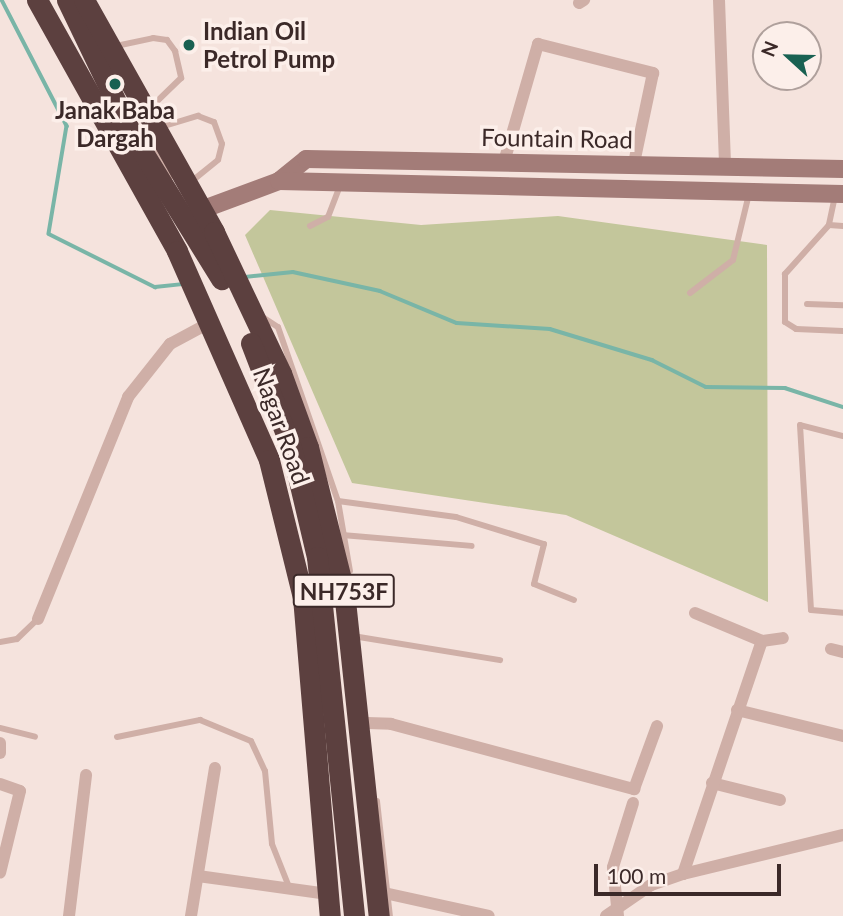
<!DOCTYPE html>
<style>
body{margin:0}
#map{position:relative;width:843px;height:916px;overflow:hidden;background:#f5e3dd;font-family:Lato,sans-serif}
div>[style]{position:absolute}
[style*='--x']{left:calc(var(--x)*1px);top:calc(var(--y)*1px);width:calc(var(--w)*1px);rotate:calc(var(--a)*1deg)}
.green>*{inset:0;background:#c3c69b}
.stream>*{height:3.5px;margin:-1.75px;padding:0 1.75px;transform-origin:1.75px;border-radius:1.75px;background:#79b5a7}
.lane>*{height:6px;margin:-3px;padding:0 3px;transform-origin:3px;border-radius:3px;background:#cfafa7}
.street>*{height:12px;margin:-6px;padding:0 6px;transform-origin:6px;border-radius:6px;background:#cfafa7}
.secondary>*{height:18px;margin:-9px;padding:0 9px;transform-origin:9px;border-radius:9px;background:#a37c78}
.highway>*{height:21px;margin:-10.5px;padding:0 10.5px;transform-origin:10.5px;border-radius:10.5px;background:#5c403f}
.dots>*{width:19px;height:19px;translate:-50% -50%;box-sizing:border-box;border:4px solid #fcefea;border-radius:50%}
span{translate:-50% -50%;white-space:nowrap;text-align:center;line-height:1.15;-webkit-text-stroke:7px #fcefea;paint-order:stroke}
.shield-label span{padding:2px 5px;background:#fcefea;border:2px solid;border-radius:5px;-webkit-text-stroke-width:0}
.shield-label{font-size:23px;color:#3b2928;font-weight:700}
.poi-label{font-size:24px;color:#3b2928;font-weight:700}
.left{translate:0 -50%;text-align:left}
.street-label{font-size:24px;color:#3b2928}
.north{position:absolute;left:752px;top:21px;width:70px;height:70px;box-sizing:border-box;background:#fcefea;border:2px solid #afa09c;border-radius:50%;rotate:292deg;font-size:19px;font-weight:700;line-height:28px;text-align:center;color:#3b2928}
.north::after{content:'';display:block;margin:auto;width:24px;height:32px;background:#196152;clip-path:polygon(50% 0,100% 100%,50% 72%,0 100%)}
.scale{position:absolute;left:594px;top:864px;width:187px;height:32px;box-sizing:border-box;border:4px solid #3b2928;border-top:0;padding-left:9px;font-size:21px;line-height:24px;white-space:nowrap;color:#3b2928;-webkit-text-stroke:5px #fcefea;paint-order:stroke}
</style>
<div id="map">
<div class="green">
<div style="clip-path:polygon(270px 210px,421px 225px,558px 216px,767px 245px,768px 602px,566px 515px,352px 483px,245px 235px)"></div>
</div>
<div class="stream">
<div style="--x:2;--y:0;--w:142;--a:62.7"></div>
<div style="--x:67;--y:126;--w:109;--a:99.5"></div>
<div style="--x:49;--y:234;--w:119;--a:26.6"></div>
<div style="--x:155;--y:287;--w:27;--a:-6"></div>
<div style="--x:245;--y:277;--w:48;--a:-5.9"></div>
<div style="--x:293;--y:272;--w:89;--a:12.3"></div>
<div style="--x:380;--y:291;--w:83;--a:22.6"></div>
<div style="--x:457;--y:323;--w:93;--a:3.7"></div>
<div style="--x:550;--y:329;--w:107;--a:16.9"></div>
<div style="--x:652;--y:360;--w:60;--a:26.6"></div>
<div style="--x:706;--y:387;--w:79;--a:0.7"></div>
<div style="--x:785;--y:388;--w:61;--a:18.1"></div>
</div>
<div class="lane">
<div style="--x:116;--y:46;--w:38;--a:-12"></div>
<div style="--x:153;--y:38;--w:14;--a:8"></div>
<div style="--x:167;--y:40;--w:14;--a:54"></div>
<div style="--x:175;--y:51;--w:28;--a:77"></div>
<div style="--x:181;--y:78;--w:45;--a:135.9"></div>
<div style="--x:161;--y:127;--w:39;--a:-17"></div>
<div style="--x:198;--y:116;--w:17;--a:21"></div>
<div style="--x:214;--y:122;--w:23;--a:70"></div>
<div style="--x:222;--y:144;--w:16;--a:104"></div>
<div style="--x:218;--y:160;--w:36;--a:141"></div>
<div style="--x:154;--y:146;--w:35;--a:63"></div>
<div style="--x:835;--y:196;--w:30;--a:102"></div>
<div style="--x:829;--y:225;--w:66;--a:131.9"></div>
<div style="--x:785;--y:274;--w:48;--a:90"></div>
<div style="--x:785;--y:322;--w:13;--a:32"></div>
<div style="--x:796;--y:329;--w:47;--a:2.4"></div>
<div style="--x:829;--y:225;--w:14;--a:4"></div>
<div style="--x:310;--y:226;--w:20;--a:-27"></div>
<div style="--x:328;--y:217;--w:33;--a:-69"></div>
<div style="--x:690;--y:293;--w:54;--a:-37.5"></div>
<div style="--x:733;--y:260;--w:68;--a:-76.4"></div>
<div style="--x:807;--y:304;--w:36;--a:2"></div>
<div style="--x:261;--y:316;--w:20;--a:33"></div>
<div style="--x:278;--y:327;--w:184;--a:71"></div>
<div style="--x:338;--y:501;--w:71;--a:80.3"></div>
<div style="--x:843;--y:436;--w:44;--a:-165.7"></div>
<div style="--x:800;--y:425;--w:185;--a:86.6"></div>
<div style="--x:811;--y:610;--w:32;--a:5"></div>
<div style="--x:338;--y:501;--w:119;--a:7.7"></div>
<div style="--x:456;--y:517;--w:92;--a:17.1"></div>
<div style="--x:544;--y:544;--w:41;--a:104"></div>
<div style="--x:534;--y:584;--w:43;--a:21.8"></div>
<div style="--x:342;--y:535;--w:130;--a:4.8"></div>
<div style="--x:359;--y:637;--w:143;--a:9.3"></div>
<div style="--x:0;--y:642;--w:17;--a:-10"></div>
<div style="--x:17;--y:639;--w:29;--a:-44"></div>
<div style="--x:0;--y:728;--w:36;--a:14"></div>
<div style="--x:117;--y:737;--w:85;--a:-11.6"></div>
<div style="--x:200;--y:720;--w:55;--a:22.4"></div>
<div style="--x:251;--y:741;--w:33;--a:65"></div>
<div style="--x:265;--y:771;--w:73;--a:84.5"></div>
<div style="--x:272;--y:844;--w:46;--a:68.4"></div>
<div style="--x:377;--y:801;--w:116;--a:83.6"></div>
</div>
<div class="street">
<div style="--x:719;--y:0;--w:166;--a:87.9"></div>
<div style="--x:579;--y:3;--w:6;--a:-31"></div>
<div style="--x:504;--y:162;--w:123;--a:-73.9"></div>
<div style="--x:538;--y:44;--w:119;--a:14.2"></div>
<div style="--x:653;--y:73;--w:92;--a:101.9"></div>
<div style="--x:695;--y:613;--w:73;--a:22.7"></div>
<div style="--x:38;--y:619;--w:240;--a:-67.9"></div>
<div style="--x:128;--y:397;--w:68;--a:-51.6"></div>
<div style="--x:170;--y:344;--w:47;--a:-28.2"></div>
<div style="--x:831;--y:649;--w:12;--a:14"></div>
<div style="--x:737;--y:710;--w:109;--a:13.8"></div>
<div style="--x:367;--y:723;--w:24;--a:2"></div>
<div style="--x:391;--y:724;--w:252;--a:15"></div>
<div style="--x:634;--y:789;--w:67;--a:-69.9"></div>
<div style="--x:0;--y:743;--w:10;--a:90"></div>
<div style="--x:712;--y:783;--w:70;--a:14"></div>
<div style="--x:0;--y:784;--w:21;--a:19"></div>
<div style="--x:20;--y:791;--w:84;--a:103.7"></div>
<div style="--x:683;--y:874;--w:246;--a:-71.3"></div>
<div style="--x:762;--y:641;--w:21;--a:-8"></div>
<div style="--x:198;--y:876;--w:131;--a:7.9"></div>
<div style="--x:389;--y:894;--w:102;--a:12.4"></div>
<div style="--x:69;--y:916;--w:142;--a:-83.1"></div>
<div style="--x:191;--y:916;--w:150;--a:-80.8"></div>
<div style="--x:606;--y:916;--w:55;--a:-34.6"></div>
<div style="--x:651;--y:885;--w:34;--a:-19"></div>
<div style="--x:683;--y:874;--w:165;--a:-13.7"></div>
<div style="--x:618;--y:916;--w:49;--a:-95.8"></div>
<div style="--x:613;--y:867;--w:67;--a:-72.6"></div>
</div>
<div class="secondary">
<div style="--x:279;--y:181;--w:35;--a:-39"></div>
<div style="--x:306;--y:159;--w:537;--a:1.07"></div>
<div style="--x:201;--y:210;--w:83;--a:-20.4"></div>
<div style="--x:279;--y:181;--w:564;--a:1.32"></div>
</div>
<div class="highway">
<div style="--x:37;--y:0;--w:287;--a:60.8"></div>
<div style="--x:177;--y:251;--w:228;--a:66.2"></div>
<div style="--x:269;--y:460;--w:141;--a:76.1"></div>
<div style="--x:303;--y:597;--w:320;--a:85.2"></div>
<div style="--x:67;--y:0;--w:148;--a:64.3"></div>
<div style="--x:131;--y:133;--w:172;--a:58.3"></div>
<div style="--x:84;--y:0;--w:266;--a:60.7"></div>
<div style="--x:214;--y:232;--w:156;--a:64.6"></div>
<div style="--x:281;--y:373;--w:79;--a:70"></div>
<div style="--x:308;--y:447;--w:148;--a:76"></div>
<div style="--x:344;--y:591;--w:327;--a:83.9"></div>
<div style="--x:251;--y:343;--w:111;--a:69"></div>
<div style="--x:291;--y:447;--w:113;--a:76.7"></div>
<div style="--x:317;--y:557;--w:361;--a:84.1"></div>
</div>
<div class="dots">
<div style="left:189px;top:45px;background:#196152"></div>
<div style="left:115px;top:84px;background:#196152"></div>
</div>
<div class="shield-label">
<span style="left:344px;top:591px">NH753F</span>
</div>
<div class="poi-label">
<span class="left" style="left:203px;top:45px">Indian Oil<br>Petrol Pump</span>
<span style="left:115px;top:124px">Janak Baba<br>Dargah</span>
</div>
<div class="street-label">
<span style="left:557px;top:138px;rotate:1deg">Fountain Road</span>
<span style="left:282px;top:426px;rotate:70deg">Nagar Road</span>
</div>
<div class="north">N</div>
<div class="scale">100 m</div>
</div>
